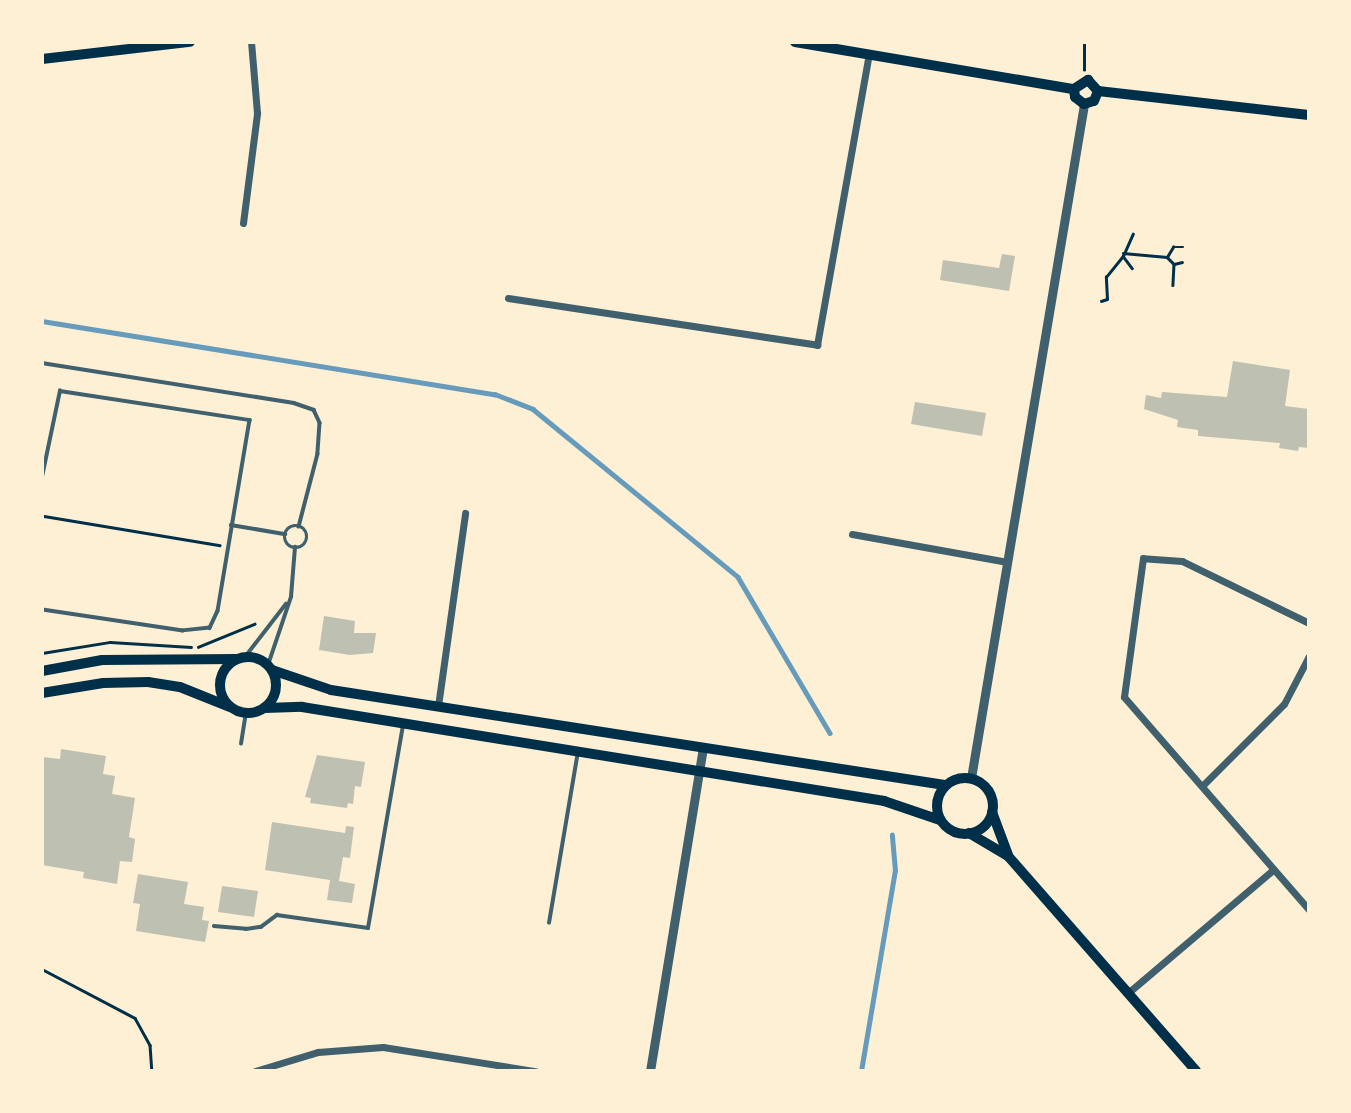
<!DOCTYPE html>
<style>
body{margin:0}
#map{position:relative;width:1351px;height:1113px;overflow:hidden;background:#fdf0d5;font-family:Lato,sans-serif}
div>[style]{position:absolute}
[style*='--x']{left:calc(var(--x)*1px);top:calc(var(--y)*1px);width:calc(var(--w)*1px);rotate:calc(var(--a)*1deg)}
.stream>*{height:4.5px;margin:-2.25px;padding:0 2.25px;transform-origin:2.25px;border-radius:2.25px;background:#669bbc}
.building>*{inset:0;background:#bec0b2}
.path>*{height:2.5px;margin:-1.25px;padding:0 1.25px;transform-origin:1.25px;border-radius:1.25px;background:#003049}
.service>*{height:3.5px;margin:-1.75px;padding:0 1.75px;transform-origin:1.75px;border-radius:1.75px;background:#3f606c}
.service>.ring{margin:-1.75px;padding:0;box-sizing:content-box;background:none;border:3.5px solid #3f606c;border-radius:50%}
.minor>*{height:7px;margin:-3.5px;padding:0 3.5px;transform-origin:3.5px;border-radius:3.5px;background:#3f606c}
.tertiary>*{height:9px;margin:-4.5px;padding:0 4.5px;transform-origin:4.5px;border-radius:4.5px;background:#3f606c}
.secondary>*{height:10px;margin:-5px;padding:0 5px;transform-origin:5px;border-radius:5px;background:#003049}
.secondary>.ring{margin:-5px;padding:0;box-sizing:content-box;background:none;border:10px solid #003049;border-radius:50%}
span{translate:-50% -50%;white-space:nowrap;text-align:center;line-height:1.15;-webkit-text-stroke:5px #fdf0d5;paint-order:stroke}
.frame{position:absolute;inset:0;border:44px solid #fdf0d5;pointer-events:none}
</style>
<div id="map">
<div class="stream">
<div style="--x:42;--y:321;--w:459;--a:9.2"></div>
<div style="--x:495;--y:394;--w:41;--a:21.5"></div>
<div style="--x:533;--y:409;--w:265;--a:39.3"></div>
<div style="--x:738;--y:577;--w:181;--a:59.5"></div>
<div style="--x:861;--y:1071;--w:203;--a:-80.4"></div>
<div style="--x:895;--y:871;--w:36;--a:-95"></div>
</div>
<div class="building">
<div style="clip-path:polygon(1002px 254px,1015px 256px,1009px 291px,940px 280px,943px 260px,999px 268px)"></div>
<div style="clip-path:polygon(1233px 361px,1290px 370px,1285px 406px,1309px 409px,1309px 448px,1299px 447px,1298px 451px,1279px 448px,1280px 443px,1198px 436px,1198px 430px,1177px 427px,1178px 420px,1144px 409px,1146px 395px,1161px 398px,1162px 392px,1227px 397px)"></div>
<div style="clip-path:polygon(915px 402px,986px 413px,982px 436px,911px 424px)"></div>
<div style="clip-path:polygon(324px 616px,355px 621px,354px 633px,376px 633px,373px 653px,350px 655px,319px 650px)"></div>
<div style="clip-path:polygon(61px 749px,106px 756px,103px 774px,115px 776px,112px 794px,135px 798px,129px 837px,135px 839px,132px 862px,120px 861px,117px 884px,83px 878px,84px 872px,42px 865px,42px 757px,60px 759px)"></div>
<div style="clip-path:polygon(317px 755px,365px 762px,361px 787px,355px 786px,353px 804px,348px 803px,347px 808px,310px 803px,311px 798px,305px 797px)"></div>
<div style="clip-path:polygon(272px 822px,345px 833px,346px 826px,354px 827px,350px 858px,343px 857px,339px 881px,355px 884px,352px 903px,327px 900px,330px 880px,265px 870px)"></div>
<div style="clip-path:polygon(138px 874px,188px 882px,184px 904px,204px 907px,202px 920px,209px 921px,205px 942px,136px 931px,140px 904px,133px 903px)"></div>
<div style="clip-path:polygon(222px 886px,258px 891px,254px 917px,218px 912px)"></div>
</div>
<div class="path">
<div style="--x:1084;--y:70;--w:28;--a:-90"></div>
<div style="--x:1123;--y:253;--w:44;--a:5.2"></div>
<div style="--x:1167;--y:257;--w:10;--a:45"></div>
<div style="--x:1174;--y:264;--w:21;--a:93"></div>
<div style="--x:1123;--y:256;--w:15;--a:53"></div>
<div style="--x:1167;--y:257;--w:12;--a:-59"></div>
<div style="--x:1173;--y:247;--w:10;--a:0"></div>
<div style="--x:1174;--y:264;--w:8;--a:-14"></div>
<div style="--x:1101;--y:301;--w:6;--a:-18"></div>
<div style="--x:1107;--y:299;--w:22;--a:-93"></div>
<div style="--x:1106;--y:277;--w:27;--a:-51"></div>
<div style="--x:1123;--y:256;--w:24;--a:-66"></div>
<div style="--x:44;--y:516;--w:178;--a:9.4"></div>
<div style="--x:198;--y:647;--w:61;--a:-22.3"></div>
<div style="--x:42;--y:653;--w:69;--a:-9.2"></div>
<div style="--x:110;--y:642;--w:81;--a:3.5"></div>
<div style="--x:42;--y:969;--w:105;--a:27.8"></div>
<div style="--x:135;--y:1018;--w:31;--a:61"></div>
<div style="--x:150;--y:1045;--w:26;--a:86"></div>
</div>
<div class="service">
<div style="--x:42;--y:363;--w:255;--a:9"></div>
<div style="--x:294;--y:403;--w:21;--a:19"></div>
<div style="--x:314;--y:410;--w:14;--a:65"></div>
<div style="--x:320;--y:423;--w:31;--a:94"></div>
<div style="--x:318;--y:454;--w:75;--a:104.6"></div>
<div style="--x:42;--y:477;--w:88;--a:-78.2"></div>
<div style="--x:60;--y:391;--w:192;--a:8.7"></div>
<div style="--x:250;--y:420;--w:194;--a:99.5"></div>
<div style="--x:218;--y:611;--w:19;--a:115"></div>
<div style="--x:210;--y:628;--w:27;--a:174"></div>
<div style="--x:183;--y:631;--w:143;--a:-171.5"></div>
<div style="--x:231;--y:525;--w:55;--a:9.5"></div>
<div class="ring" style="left:285px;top:526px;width:18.5px;height:18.5px"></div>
<div style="--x:245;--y:657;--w:67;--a:-52.3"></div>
<div style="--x:268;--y:665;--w:72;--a:-71.3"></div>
<div style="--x:291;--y:597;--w:50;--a:-85.4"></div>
<div style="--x:241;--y:744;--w:31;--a:-81"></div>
<div style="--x:549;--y:923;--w:173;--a:-80.4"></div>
<div style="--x:214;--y:926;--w:32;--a:5"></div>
<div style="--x:246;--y:929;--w:15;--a:-8"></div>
<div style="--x:261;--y:927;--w:20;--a:-37"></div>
<div style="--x:277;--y:915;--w:92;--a:8.1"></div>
<div style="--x:368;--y:928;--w:206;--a:-80.2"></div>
</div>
<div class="minor">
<div style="--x:243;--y:223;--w:111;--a:-82.7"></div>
<div style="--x:257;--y:113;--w:71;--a:-94.8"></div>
<div style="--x:508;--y:298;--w:313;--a:8.6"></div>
<div style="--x:817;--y:345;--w:296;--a:-79.9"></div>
<div style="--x:852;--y:534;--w:158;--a:10.2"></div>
<div style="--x:1309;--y:623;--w:141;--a:-154"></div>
<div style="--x:1182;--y:561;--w:39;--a:-176"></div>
<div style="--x:1143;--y:558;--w:140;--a:97.8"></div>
<div style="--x:1124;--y:697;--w:282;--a:49"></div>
<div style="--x:438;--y:706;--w:195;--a:-82"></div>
<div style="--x:1204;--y:784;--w:113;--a:-45"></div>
<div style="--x:1284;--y:704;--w:54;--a:-62.5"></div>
<div style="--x:1129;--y:992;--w:189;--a:-40.3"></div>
<div style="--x:255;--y:1071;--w:66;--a:-16.8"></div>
<div style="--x:318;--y:1052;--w:65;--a:-4.4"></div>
<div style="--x:383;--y:1047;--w:154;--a:9"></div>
</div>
<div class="tertiary">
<div style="--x:971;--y:778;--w:683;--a:-80.48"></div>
<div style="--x:650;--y:1071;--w:326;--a:-80.7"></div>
</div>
<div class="secondary">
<div style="--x:795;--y:42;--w:283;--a:9.6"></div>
<div style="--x:42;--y:59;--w:149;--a:-6.6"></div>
<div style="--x:1074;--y:89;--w:8;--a:83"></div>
<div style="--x:1075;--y:97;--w:11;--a:38"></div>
<div style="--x:1084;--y:104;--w:10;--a:-17"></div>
<div style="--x:1094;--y:101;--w:11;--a:-68"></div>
<div style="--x:1074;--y:89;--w:17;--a:-33"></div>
<div style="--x:1088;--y:80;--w:15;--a:48"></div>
<div style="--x:1098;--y:91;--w:212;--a:6.5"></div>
<div class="ring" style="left:220px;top:657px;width:46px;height:46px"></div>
<div style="--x:272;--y:670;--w:62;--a:18.7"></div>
<div style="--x:331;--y:690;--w:621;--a:8.8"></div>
<div style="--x:42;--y:671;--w:61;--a:-10.4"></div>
<div style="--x:102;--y:660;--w:135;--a:-0.4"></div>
<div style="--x:42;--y:693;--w:62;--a:-9.3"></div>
<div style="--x:103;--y:683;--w:45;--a:-1.3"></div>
<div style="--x:148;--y:682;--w:32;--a:9"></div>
<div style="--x:180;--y:687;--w:54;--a:21.8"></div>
<div style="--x:265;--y:708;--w:37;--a:-2"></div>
<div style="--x:302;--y:707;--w:590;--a:9.17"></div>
<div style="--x:884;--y:801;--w:59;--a:18.7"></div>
<div class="ring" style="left:937px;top:778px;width:46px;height:46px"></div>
<div style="--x:992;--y:812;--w:46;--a:69.6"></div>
<div style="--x:969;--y:833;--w:45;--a:30.5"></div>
<div style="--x:1008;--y:856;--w:286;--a:48.8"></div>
</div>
<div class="frame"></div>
</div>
